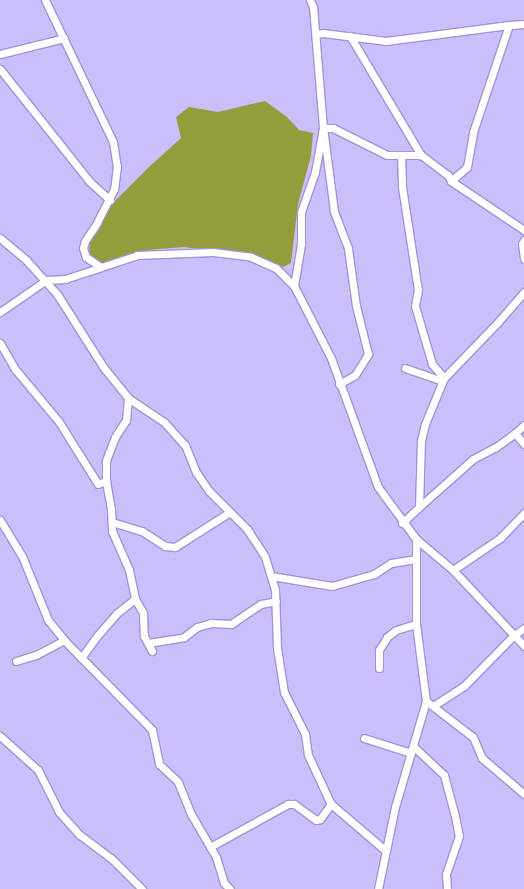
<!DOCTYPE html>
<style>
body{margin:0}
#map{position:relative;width:524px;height:889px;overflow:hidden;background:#cbbefa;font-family:Roboto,sans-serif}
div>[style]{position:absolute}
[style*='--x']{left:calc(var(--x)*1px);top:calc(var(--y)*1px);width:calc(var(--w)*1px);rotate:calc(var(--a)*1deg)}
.forest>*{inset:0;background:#949d3c}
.roads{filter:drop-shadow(1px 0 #a392da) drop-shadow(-1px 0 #a392da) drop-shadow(0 1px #a392da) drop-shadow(0 -1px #a392da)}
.street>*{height:7px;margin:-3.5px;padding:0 3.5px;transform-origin:3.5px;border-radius:3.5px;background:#fff}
span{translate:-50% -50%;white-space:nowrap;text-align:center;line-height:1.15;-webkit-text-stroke:5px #d7cefb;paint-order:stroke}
</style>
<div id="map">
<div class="forest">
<div style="clip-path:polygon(265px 101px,287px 117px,299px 130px,313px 133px,311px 156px,298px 204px,291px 263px,283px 267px,269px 261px,241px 255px,184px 247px,147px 250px,104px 263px,94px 261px,89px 253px,90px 243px,113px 203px,148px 168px,181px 138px,176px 117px,189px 107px,218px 112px)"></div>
</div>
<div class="roads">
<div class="street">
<div style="--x:45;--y:0;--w:157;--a:64.4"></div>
<div style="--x:113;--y:142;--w:24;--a:81"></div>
<div style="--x:117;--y:166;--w:23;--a:97"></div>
<div style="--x:114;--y:189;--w:38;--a:117"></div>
<div style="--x:97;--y:223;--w:22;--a:124"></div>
<div style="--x:85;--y:241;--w:7;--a:106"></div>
<div style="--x:83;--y:248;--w:9;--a:72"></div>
<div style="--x:86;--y:257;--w:18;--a:34"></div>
<div style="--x:101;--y:267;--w:38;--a:-18"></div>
<div style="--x:137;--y:255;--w:76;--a:-2.3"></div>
<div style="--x:213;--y:252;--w:38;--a:7"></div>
<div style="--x:251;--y:257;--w:27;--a:24"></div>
<div style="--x:276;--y:268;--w:25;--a:45"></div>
<div style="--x:294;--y:286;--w:81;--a:62.8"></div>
<div style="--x:331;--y:358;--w:137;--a:70"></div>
<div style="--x:378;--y:487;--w:64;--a:53.8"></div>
<div style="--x:416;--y:539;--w:85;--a:90"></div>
<div style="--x:416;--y:624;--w:78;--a:82.6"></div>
<div style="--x:426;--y:701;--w:110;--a:106.3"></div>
<div style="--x:395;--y:807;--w:84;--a:101.7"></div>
<div style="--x:316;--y:34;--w:7;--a:-8"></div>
<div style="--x:323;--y:33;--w:64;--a:7.2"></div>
<div style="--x:386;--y:41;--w:124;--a:-7.4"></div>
<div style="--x:350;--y:36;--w:139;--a:59.2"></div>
<div style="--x:0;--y:54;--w:66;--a:-14"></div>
<div style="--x:0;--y:69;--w:144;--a:51.5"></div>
<div style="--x:90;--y:182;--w:27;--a:42"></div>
<div style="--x:401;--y:155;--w:32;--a:88"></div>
<div style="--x:402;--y:187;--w:104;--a:81.2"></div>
<div style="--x:418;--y:290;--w:16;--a:101"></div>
<div style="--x:415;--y:306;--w:60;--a:73.7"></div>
<div style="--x:432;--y:364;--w:18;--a:49"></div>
<div style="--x:451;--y:181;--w:21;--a:-41"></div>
<div style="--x:467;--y:167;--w:36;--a:-80"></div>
<div style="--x:473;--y:132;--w:113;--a:-71.4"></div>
<div style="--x:509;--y:25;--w:15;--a:-4"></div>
<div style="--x:0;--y:238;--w:35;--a:40"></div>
<div style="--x:27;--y:261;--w:45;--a:47.7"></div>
<div style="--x:57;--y:294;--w:88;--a:57.6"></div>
<div style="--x:104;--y:368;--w:38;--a:51"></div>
<div style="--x:128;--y:398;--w:43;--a:33.7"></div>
<div style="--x:164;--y:422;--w:31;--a:48"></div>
<div style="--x:185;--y:445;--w:29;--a:68"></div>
<div style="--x:196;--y:472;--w:23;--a:56"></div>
<div style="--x:209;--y:491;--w:54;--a:45"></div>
<div style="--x:247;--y:529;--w:33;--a:57"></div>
<div style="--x:265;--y:557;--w:34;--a:73"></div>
<div style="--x:275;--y:590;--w:58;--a:88"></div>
<div style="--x:277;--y:648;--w:45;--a:81"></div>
<div style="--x:284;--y:692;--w:47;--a:63.4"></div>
<div style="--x:305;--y:734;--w:21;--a:82"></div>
<div style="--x:308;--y:755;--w:54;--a:64.9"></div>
<div style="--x:331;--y:804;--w:72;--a:40.5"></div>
<div style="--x:524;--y:240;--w:4;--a:117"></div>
<div style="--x:522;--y:244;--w:15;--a:82"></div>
<div style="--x:294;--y:286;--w:43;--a:-80.5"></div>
<div style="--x:301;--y:244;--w:32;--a:-90"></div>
<div style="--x:301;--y:212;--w:42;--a:-70.7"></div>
<div style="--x:315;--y:172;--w:45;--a:-79.7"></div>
<div style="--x:323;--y:128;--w:121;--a:-94.7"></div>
<div style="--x:313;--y:7;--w:8;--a:-113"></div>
<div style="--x:0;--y:312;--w:56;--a:-34.8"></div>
<div style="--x:46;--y:280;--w:19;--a:-3"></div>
<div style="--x:65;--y:279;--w:38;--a:-18"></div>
<div style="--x:0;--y:343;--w:30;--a:60"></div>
<div style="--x:15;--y:369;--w:69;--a:50.3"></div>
<div style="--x:59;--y:422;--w:73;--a:57.8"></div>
<div style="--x:98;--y:484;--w:9;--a:-21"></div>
<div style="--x:405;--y:368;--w:39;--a:19"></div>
<div style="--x:339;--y:384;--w:18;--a:-29"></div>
<div style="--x:355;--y:375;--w:25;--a:-58"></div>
<div style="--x:368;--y:354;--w:49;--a:-104"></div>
<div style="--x:356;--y:306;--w:59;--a:-97.9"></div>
<div style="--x:348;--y:248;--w:40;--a:-111"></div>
<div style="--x:334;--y:211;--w:84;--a:-97.5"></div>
<div style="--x:323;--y:128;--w:10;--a:0"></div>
<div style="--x:333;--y:128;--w:60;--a:26.6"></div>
<div style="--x:387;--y:155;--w:34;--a:0"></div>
<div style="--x:421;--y:155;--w:34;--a:37"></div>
<div style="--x:448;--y:175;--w:7;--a:63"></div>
<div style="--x:451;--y:181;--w:88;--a:33.9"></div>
<div style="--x:128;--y:398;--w:22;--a:95"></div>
<div style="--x:126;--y:420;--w:20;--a:123"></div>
<div style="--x:115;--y:437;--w:26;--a:111"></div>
<div style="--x:106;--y:461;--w:20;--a:90"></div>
<div style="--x:106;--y:481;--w:29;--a:80"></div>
<div style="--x:111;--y:510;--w:21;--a:87"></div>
<div style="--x:112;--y:531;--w:43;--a:66.4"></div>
<div style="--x:129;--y:570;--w:30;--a:78"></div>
<div style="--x:135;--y:599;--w:16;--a:60"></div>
<div style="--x:143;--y:613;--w:23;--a:88"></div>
<div style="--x:144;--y:636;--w:17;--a:62"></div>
<div style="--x:524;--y:425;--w:12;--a:138"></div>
<div style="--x:515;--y:433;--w:14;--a:51"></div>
<div style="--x:419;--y:507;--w:72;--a:-41.6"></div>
<div style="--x:473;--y:459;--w:26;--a:-28"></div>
<div style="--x:496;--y:447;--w:24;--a:-36"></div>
<div style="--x:0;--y:520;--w:42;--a:58.6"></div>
<div style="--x:22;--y:556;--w:69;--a:67.9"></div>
<div style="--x:48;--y:620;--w:26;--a:51"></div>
<div style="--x:64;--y:640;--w:126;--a:45.6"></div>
<div style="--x:152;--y:730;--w:35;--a:78"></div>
<div style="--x:159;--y:764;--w:26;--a:43"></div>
<div style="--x:178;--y:782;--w:35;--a:68"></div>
<div style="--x:191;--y:814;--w:50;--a:59.8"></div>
<div style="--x:216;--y:857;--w:27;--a:73"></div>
<div style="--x:224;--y:883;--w:8;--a:45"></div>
<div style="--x:112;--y:522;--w:31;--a:17"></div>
<div style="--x:142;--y:531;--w:27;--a:33"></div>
<div style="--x:165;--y:546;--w:10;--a:6"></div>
<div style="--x:175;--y:547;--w:65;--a:-32.5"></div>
<div style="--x:402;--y:523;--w:23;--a:-43"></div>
<div style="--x:419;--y:507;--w:66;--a:-88.3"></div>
<div style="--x:421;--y:441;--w:17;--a:-77"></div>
<div style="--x:425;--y:424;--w:50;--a:-67.6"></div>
<div style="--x:444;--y:378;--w:78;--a:-46"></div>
<div style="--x:498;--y:322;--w:40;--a:-49"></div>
<div style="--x:416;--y:539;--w:48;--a:40"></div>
<div style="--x:453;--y:570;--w:104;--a:46.9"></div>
<div style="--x:453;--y:570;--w:57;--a:-34.2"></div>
<div style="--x:500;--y:538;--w:35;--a:-46"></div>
<div style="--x:271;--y:576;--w:62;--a:9.3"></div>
<div style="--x:332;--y:586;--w:44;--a:-15.9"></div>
<div style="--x:374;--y:574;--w:20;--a:-33"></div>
<div style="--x:391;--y:563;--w:24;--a:-9"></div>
<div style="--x:148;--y:643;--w:36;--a:-9"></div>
<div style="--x:184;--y:637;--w:16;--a:-38"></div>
<div style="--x:197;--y:627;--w:15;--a:-16"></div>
<div style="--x:211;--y:623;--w:20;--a:3"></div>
<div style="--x:231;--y:624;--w:36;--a:-34"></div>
<div style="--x:261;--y:604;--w:15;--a:-11"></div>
<div style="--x:81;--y:658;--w:27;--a:-54"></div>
<div style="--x:97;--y:636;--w:30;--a:-49"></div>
<div style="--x:117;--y:613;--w:23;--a:-38"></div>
<div style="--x:16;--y:661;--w:21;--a:-17"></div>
<div style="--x:36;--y:655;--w:32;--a:-28"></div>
<div style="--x:379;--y:668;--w:18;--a:-90"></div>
<div style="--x:379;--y:650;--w:15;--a:-58"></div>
<div style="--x:387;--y:637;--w:11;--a:-38"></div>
<div style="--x:396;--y:630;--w:21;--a:-17"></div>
<div style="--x:426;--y:701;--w:59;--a:37.5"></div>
<div style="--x:473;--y:737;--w:23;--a:67"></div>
<div style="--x:482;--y:758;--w:55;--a:40.6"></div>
<div style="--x:433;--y:706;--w:37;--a:-33"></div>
<div style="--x:464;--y:686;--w:70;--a:-45.6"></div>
<div style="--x:513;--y:636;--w:14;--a:-36"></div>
<div style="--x:0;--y:736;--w:51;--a:41.8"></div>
<div style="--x:38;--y:770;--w:47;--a:63.4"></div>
<div style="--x:59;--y:812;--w:31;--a:48"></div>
<div style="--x:80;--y:835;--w:39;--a:37"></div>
<div style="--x:111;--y:858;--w:44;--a:45"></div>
<div style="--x:364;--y:738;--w:49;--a:17.7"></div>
<div style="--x:413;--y:746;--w:42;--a:43.1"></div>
<div style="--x:444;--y:775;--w:42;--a:75"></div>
<div style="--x:455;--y:816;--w:20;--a:79"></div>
<div style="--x:459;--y:836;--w:40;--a:108.9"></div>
<div style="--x:446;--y:874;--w:15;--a:86"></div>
<div style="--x:210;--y:847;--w:89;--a:-28.9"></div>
<div style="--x:288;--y:804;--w:6;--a:0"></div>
<div style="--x:294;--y:804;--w:27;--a:36"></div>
<div style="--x:316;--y:820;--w:4;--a:-14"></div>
<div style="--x:320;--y:819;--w:19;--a:-54"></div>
</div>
</div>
</div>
